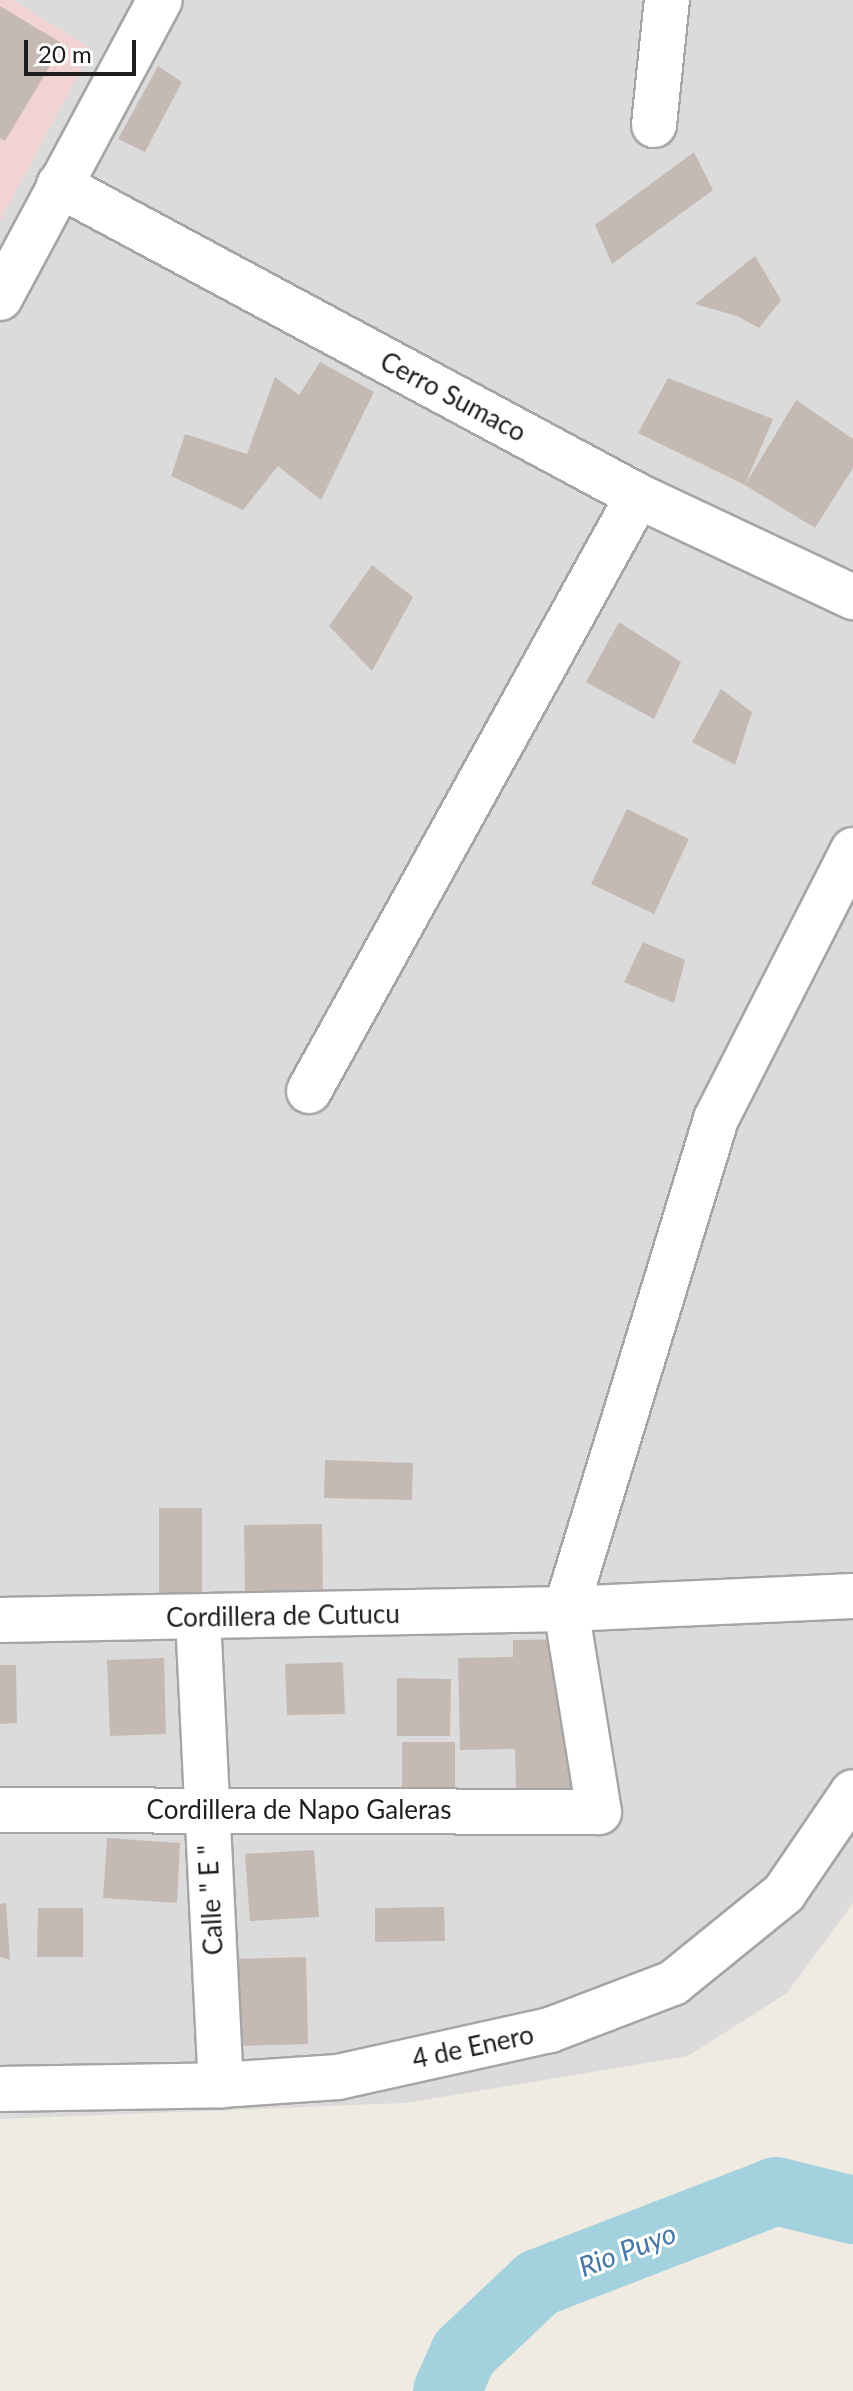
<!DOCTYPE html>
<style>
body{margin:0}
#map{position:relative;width:853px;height:2391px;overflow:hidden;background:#efebe3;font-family:Lato,sans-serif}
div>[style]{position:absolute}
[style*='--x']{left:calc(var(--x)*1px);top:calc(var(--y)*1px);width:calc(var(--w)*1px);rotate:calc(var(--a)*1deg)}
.residential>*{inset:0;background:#dcdbdb}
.commercial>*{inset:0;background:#f0d3d2}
.river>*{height:68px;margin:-34px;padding:0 34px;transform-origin:34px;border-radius:34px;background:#a3d1dd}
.building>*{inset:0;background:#c4bab3}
.roads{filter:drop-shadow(2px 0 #a5a5a5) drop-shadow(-2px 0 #a5a5a5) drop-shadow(0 2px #a5a5a5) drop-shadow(0 -2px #a5a5a5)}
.minor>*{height:44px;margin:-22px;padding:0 22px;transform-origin:22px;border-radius:22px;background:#fff}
span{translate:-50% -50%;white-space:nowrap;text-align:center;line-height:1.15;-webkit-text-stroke:6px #fff;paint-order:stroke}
.street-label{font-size:26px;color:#1e1e1e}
.water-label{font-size:28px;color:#4678a7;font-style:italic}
.scale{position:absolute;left:24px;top:40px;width:112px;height:36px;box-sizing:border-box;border:4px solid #1e1e1e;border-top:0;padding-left:10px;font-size:24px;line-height:28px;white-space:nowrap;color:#1e1e1e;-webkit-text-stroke:6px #fff;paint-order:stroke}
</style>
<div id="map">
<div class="residential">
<div style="clip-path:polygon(0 0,853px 0,853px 1903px,787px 1993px,688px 2056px,405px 2103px,0 2119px)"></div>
</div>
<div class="commercial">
<div style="clip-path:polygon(0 0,13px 0,92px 49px,0 221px)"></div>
</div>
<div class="river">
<div style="--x:447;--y:2391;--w:42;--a:-65.9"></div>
<div style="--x:464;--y:2353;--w:102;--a:-43.4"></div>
<div style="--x:538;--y:2283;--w:255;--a:-21.1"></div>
<div style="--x:776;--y:2191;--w:79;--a:13.9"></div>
</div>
<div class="building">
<div style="clip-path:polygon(0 6px,63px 44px,5px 141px,0 138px)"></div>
<div style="clip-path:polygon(158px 66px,182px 82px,145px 152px,118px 139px)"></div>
<div style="clip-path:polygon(694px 152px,713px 190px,612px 264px,595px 225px)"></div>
<div style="clip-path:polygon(755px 256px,781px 300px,759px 328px,737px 316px,695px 304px)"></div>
<div style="clip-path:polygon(320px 362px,374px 392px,321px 500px,278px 466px,243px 510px,171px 476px,185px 434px,247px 454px,275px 377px,299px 395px)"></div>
<div style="clip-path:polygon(668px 378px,773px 419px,745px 485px,638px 433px)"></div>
<div style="clip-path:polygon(796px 400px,853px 439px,853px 468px,815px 528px,745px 485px)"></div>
<div style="clip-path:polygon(372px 565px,413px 597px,372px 671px,329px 626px)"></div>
<div style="clip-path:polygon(619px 622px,681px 662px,654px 719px,586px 682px)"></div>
<div style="clip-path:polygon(721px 689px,752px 712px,735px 765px,692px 742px)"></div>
<div style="clip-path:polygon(627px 809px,689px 839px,654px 914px,591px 884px)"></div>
<div style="clip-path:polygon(643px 942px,685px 960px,674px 1003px,624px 982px)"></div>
<div style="clip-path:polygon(325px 1460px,413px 1463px,412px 1500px,324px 1498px)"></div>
<div style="clip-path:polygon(159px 1508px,202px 1508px,202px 1599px,159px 1599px)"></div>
<div style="clip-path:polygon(322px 1524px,323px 1592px,245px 1593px,244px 1525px)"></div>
<div style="clip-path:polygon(571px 1639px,574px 1788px,516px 1789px,515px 1749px,460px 1750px,458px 1658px,513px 1657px,513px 1640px)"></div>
<div style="clip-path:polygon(164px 1658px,166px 1734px,110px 1736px,107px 1660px)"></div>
<div style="clip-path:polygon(343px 1662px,345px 1714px,287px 1715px,285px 1664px)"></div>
<div style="clip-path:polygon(0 1665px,16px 1665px,17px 1723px,0 1724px)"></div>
<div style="clip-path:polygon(397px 1678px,451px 1679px,450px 1736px,397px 1736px)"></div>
<div style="clip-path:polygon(402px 1742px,455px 1742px,455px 1797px,402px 1797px)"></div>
<div style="clip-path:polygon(107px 1838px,180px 1843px,177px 1903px,103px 1898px)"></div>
<div style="clip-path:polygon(314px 1850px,319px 1917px,250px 1921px,245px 1854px)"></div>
<div style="clip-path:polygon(6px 1903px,10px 1960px,0 1957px,0 1904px)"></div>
<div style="clip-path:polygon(444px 1907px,445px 1941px,375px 1942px,375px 1908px)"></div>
<div style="clip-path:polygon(38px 1908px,83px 1908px,83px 1957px,37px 1957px)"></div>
<div style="clip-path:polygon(306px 1957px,308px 2044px,233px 2046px,231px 1959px)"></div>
</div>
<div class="roads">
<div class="minor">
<div style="--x:654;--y:125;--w:126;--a:-84.1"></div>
<div style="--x:59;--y:185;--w:657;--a:28.24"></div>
<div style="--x:638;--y:496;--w:238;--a:25.2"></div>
<div style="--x:0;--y:298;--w:338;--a:-61.8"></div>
<div style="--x:309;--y:1091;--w:680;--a:-61.06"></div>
<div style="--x:198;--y:1618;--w:468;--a:87.2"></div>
<div style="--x:0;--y:1620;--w:566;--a:-1.11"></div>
<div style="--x:566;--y:1609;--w:287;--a:-2.6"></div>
<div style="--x:0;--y:1810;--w:599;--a:0.19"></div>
<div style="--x:599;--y:1812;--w:206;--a:-99.2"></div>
<div style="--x:566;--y:1609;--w:512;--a:-72.98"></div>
<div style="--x:716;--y:1119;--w:302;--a:-63"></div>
<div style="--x:0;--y:2089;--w:221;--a:-1"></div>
<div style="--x:221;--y:2085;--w:117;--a:-3.9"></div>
<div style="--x:338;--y:2077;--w:217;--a:-12.5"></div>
<div style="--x:550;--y:2030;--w:132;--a:-20.9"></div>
<div style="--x:673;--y:1983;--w:143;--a:-39"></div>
<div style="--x:784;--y:1893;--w:122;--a:-55.7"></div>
</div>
</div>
<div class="street-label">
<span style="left:453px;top:397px;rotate:28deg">Cerro Sumaco</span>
<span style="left:283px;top:1616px;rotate:-1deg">Cordillera de Cutucu</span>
<span style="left:299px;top:1810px">Cordillera de Napo Galeras</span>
<span style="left:211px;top:1900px;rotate:-93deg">Calle " E "</span>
<span style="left:473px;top:2047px;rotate:-12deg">4 de Enero</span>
</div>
<div class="water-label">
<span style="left:627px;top:2249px;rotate:-21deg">Rio Puyo</span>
</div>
<div class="scale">20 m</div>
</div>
